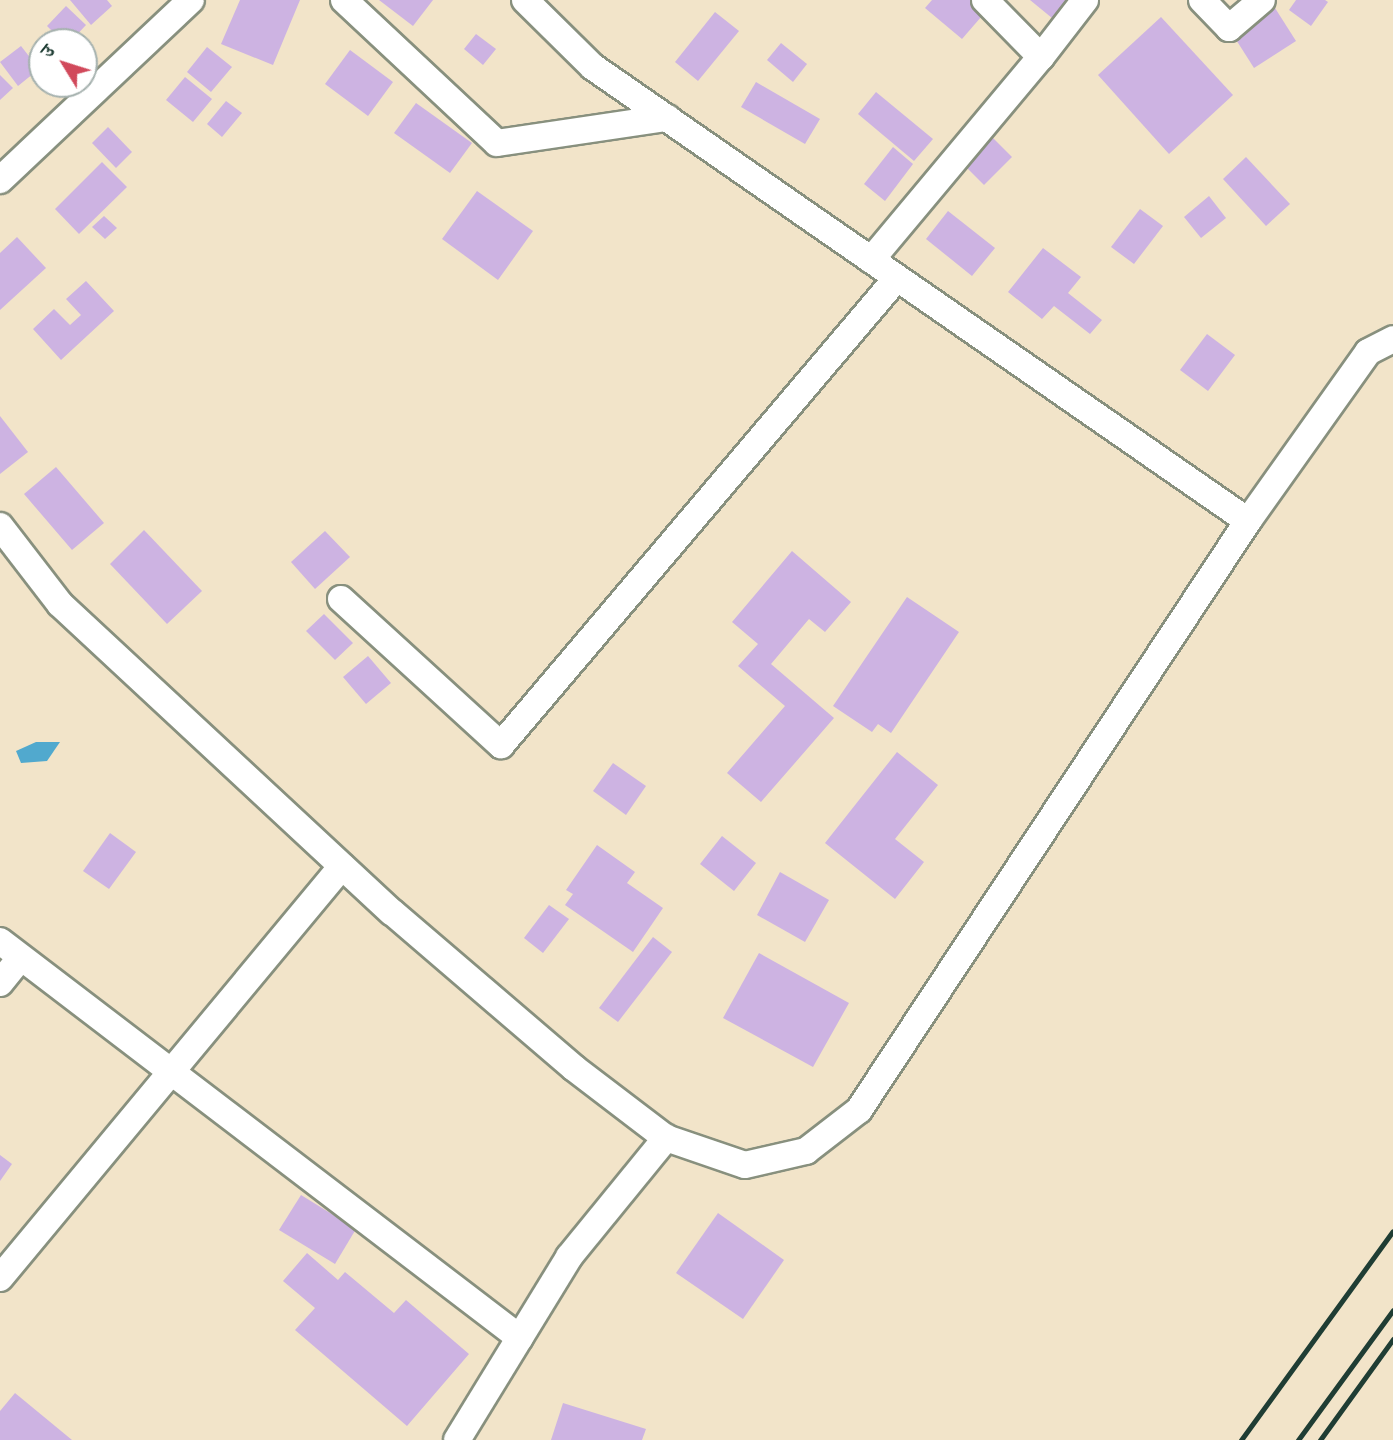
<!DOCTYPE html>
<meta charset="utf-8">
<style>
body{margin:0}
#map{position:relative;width:1393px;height:1440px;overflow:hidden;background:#f2e4c9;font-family:"EB Garamond","Noto Serif Devanagari",serif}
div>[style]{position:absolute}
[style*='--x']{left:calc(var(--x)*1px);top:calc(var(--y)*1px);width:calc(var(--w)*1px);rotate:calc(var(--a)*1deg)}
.water>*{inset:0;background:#51a9ce}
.building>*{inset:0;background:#cdb3e2}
.roads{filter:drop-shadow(2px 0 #88907e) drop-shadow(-2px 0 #88907e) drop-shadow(0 2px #88907e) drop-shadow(0 -2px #88907e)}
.minor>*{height:26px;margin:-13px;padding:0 13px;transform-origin:13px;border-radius:13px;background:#fff}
.rail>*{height:5px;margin:-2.5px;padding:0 2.5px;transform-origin:2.5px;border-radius:2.5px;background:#1f3d34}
span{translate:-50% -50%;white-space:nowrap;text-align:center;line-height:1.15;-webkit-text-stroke:6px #fff;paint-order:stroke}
.north{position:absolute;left:28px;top:28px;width:70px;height:70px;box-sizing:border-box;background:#fff;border:2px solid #a5b1ae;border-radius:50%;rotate:308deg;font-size:19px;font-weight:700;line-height:28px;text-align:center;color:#1f3d34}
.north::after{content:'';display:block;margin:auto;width:24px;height:32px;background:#d1495b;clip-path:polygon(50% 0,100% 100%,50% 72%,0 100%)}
</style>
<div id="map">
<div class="water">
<div style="clip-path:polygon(36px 742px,60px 742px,47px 761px,21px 763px,16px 751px)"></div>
</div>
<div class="building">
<div style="clip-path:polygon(70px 0,107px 0,112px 6px,91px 25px)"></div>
<div style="clip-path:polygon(240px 0,300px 0,273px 65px,221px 44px)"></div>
<div style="clip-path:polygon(379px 0,433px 0,413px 26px)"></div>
<div style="clip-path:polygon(932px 0,977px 0,988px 9px,962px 39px,925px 8px)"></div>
<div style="clip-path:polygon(1030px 0,1068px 0,1052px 18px)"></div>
<div style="clip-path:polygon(1296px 0,1325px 0,1328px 2px,1311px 26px,1289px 10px)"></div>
<div style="clip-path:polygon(66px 6px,86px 25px,70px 42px,63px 42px,47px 26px)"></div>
<div style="clip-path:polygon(1275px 8px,1296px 41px,1254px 68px,1233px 35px)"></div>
<div style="clip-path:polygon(715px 12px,739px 31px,698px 81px,675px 62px)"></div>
<div style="clip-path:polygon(1161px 17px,1233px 95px,1169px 154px,1098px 75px)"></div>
<div style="clip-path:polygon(476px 34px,496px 49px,483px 65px,464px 49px)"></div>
<div style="clip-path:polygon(781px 43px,807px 64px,793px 82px,767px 60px)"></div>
<div style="clip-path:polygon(21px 46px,39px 69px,18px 86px,0 62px)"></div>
<div style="clip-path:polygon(207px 47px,232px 67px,211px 92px,187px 72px)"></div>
<div style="clip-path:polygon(350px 50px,393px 82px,368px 116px,325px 84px)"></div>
<div style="clip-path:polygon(0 75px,13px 88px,0 100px)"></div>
<div style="clip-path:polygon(185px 77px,212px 99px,193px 122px,166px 100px)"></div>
<div style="clip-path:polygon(756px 82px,820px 119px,805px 144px,741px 107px)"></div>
<div style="clip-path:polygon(876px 92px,933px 139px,914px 161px,858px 114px)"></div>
<div style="clip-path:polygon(226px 101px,242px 113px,222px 137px,207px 124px)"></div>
<div style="clip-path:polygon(416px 103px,472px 143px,450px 173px,394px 133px)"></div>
<div style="clip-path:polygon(108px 127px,132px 152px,116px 168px,92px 143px)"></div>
<div style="clip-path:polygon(987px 132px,1012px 157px,984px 185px,959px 160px)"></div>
<div style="clip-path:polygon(893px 147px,913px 164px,885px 201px,864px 184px)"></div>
<div style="clip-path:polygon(1246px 157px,1290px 204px,1266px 226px,1223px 179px)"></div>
<div style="clip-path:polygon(102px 162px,127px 187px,79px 234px,55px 209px)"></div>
<div style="clip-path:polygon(477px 191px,533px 231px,498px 280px,442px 239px)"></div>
<div style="clip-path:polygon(1209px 196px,1226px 218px,1201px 238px,1184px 217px)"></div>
<div style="clip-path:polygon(1140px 209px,1163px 226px,1134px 264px,1111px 247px)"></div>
<div style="clip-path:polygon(948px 211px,995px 248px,972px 276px,926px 239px)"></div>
<div style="clip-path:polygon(104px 216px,117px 228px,105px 239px,92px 227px)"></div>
<div style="clip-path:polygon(17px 237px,46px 268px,0 310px,0 253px)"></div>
<div style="clip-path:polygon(1043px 248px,1081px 277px,1068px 293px,1102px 320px,1090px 334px,1054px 306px,1042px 319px,1008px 292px)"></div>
<div style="clip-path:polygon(86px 281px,114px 311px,61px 360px,33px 329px,54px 309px,70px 325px,81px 315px,66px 299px)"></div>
<div style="clip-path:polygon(1207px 334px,1235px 355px,1208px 391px,1180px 370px)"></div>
<div style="clip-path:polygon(0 416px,28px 452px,0 474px)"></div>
<div style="clip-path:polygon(56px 467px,104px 523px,72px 550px,24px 494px)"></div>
<div style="clip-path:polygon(144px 530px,202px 591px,167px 624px,110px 564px)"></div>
<div style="clip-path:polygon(325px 531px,350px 557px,315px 589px,291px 562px)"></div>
<div style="clip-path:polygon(792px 551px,851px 602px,825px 632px,809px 619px,771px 664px,834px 718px,761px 802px,727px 773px,785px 706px,738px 666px,758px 644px,732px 622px)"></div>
<div style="clip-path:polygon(907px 597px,959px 632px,891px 733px,878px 724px,872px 732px,833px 706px)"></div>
<div style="clip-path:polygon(324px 614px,353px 643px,335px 660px,306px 631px)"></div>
<div style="clip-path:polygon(368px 656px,391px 683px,366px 704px,343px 677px)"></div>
<div style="clip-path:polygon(897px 752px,938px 785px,895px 839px,924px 862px,895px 899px,825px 843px)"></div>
<div style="clip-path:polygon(613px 763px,646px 786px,626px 815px,593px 791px)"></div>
<div style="clip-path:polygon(110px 833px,136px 852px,109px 889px,83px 871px)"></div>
<div style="clip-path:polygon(722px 836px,756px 863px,734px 891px,700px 864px)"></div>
<div style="clip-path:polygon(597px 845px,635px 872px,627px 883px,663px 908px,633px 952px,565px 905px,573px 894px,566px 890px)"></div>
<div style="clip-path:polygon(780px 872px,829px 900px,805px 942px,757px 915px)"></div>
<div style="clip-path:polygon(549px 905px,569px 919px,543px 953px,524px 938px)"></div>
<div style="clip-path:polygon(653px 937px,672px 952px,618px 1022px,599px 1008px)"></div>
<div style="clip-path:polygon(759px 953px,849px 1003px,813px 1067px,723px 1018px)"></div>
<div style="clip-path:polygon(0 1155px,12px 1164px,0 1181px)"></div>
<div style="clip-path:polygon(301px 1195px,356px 1229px,335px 1264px,279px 1230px)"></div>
<div style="clip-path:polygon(718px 1213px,784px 1260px,743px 1319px,676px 1273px)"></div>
<div style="clip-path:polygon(307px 1253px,338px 1280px,345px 1272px,394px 1313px,406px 1300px,469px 1354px,407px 1426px,295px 1330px,315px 1308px,283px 1281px)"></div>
<div style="clip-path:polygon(15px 1393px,72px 1440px,0 1440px,0 1411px)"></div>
<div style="clip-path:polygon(563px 1403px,646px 1429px,642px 1440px,551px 1440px)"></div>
</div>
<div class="roads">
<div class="minor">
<div style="--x:344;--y:0;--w:209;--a:43.1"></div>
<div style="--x:497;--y:143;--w:172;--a:-8.4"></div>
<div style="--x:525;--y:0;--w:95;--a:44.6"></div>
<div style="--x:593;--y:67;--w:797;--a:34.73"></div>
<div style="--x:985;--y:0;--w:80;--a:45.5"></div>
<div style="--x:1202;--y:0;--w:39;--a:46"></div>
<div style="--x:1229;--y:28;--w:43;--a:-40.3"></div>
<div style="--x:0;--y:180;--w:262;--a:-43.3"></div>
<div style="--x:871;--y:260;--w:265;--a:-50.1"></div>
<div style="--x:1041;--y:57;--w:72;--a:-52.3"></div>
<div style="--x:0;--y:526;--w:98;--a:52.4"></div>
<div style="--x:60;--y:604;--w:453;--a:42.9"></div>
<div style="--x:392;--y:912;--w:240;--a:40.6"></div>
<div style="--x:574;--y:1068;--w:116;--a:37.3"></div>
<div style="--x:666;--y:1138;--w:83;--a:18.9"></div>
<div style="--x:745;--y:1165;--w:63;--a:-12.9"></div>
<div style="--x:806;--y:1151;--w:67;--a:-37.7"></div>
<div style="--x:859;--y:1110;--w:706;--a:-56.56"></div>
<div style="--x:1248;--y:521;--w:207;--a:-54.6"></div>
<div style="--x:1368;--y:352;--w:28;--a:-27"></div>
<div style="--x:341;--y:599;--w:217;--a:42.4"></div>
<div style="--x:501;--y:745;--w:611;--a:-49.71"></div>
<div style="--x:0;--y:941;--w:654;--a:37.36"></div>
<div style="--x:0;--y:983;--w:32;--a:-51"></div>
<div style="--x:0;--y:1278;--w:535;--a:-50.3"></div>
<div style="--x:457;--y:1440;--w:215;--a:-58.5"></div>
<div style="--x:569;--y:1257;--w:154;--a:-50.8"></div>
</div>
</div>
<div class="rail">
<div style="--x:1241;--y:1440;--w:258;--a:-54"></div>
<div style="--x:1298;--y:1440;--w:161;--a:-53.8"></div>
<div style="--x:1320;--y:1440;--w:125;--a:-54.1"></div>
</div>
<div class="north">उ</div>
</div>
